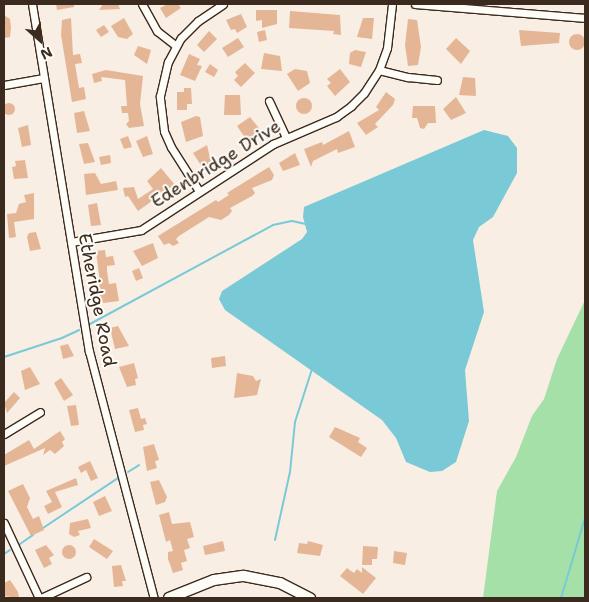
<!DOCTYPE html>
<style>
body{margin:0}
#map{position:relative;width:589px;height:602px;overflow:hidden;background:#f8eee4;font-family:"Shantell Sans",sans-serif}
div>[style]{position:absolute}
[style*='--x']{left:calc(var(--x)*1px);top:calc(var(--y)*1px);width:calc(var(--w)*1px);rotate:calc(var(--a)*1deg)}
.green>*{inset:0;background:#a4e0a7}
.water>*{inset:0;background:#7ac9d7}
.stream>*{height:2px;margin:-1px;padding:0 1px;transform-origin:1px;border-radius:1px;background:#7ac9d7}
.building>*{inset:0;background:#e5b696}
.round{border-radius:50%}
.roads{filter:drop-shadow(1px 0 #3b2a1e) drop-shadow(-1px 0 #3b2a1e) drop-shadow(0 1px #3b2a1e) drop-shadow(0 -1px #3b2a1e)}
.street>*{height:7px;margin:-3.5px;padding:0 3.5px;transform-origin:3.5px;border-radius:3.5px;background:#fdfcf7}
.secondary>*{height:10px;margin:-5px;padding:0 5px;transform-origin:5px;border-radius:5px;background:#fdfcf7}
span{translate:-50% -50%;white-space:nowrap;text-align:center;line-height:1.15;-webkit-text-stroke:4px #fdfcf7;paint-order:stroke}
.street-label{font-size:18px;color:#3b2a1e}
.frame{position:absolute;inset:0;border:5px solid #3b2a1e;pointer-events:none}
.north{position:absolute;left:15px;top:15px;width:50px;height:50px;-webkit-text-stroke:4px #fdfcf7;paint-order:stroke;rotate:154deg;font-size:14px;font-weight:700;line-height:20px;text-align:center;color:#3b2a1e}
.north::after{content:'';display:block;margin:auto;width:18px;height:22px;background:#3b2a1e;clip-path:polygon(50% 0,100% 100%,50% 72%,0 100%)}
</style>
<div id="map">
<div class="green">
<div style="clip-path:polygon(585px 300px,585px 598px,483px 598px,497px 491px,516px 457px,532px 416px,544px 399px,557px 359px)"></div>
</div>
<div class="water">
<div style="clip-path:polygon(484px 130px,508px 136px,517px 148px,517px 173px,493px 217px,479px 227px,473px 240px,484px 312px,465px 370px,469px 421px,456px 462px,442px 471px,430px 472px,406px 462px,396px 438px,382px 420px,225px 310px,219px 299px,222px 291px,302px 239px,307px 232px,303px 217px,304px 207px)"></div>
</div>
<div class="stream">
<div style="--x:90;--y:324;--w:208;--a:-28.4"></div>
<div style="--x:273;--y:225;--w:19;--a:-12"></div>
<div style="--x:292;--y:221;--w:14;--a:12"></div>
<div style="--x:4;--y:357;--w:61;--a:-18.1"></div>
<div style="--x:62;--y:338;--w:19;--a:-25"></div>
<div style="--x:128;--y:472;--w:13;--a:-32"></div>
<div style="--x:43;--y:528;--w:90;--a:-33.7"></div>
<div style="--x:275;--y:540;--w:70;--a:-77.6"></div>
<div style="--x:290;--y:472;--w:50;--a:-84.3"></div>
<div style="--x:295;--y:422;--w:56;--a:-72.2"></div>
<div style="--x:20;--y:544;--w:16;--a:-35"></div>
<div style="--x:4;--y:554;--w:7;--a:-34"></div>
<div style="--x:561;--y:598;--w:84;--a:-73.3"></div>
</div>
<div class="building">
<div style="clip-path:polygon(56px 4px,74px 4px,74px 7px,57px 10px)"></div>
<div style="clip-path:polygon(103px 4px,118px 4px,120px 9px,99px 10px)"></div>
<div style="clip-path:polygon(168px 4px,178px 4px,181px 8px,166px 18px,160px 8px)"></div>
<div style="clip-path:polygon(256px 10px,277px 10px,277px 24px,262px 28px,262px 20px,256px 21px)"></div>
<div style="clip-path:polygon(290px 11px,340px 15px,341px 35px,333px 34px,334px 31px,289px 28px)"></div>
<div style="clip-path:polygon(241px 14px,247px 27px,237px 33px,235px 29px,231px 30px,226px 20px)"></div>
<div style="clip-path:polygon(4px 15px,10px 19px,11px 27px,10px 37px,4px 38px)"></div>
<div style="clip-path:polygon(71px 18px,73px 55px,80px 54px,82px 63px,75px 64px,79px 88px,84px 87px,86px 99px,72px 102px,61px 35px,62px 20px)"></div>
<div style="clip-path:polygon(124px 18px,133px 34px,127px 39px,118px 37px,111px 26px)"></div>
<div style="clip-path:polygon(363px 18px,374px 18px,372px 39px,357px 37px)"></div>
<div style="clip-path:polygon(408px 19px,417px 20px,421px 47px,418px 65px,408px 66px,405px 45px)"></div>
<div style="clip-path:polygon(104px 25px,109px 32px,101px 37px,96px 30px)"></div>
<div style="clip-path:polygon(265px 30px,267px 40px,259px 42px,257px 32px)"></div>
<div style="clip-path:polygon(519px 30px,560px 33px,559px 43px,521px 46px)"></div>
<div style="clip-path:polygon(209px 31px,217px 39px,204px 52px,197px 45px)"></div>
<div class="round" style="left:569px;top:34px;width:16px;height:16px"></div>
<div style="clip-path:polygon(238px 38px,244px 47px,228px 57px,222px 48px)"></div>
<div style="clip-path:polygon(456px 38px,470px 51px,461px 64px,446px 49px)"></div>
<div style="clip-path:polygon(138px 46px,151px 50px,147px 64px,134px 55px)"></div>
<div style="clip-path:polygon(355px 50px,366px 52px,361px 67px,349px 64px,350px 53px)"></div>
<div style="clip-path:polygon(264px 53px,280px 56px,282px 71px,261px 69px)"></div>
<div style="clip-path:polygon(189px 54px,200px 59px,197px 65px,202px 66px,195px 81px,180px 75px)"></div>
<div style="clip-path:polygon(245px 63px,255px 73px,241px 87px,234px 80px,238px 76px,235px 72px)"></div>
<div style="clip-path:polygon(210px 64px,218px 70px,214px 77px,205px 72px)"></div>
<div style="clip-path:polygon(295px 69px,307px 71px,310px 83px,298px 91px,287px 74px)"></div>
<div style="clip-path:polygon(340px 69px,350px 82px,335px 96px,327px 86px,331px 83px,327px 79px)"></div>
<div style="clip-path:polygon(106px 70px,143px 76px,140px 104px,144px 126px,129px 128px,126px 124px,129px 121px,128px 113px,122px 113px,121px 106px,127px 106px,125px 80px,101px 77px,102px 81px,94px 83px,92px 74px)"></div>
<div style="clip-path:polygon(463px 77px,475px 78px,476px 96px,459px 95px)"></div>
<div style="clip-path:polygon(184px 88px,191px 88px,192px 104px,187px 104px,187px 110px,177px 110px,177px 92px,184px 92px)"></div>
<div style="clip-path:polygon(386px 92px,395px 99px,393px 105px,375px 124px,378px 127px,366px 135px,357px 123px,379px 110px,376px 107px)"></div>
<div style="clip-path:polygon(225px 95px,240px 95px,241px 115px,224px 115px)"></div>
<div style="clip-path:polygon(456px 97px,466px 113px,451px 120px,443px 109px)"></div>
<div class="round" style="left:296px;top:98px;width:16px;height:16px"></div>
<div class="round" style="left:3px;top:103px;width:12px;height:12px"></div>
<div style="clip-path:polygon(413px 106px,435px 106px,436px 123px,428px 123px,424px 129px,420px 128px,417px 118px,412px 118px)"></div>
<div style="clip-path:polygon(84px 111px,90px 131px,77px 133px,74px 113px)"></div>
<div style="clip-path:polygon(196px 116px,200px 117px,203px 136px,186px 142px,181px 122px)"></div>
<div style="clip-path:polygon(250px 117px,263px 133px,248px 142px,237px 126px)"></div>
<div style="clip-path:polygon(28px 125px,31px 145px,22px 147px,18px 128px)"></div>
<div style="clip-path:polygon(349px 131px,355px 147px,338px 153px,337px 149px,313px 161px,311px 167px,304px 149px,322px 142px,323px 145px)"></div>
<div style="clip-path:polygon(128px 136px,132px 147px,124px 149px,120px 139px)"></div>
<div style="clip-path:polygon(147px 136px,153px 154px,143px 157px,136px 141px)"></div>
<div style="clip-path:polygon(88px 143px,95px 162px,84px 164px,79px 144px)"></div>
<div style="clip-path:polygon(207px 145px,211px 162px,202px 167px,193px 153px)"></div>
<div style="clip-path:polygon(295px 153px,300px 165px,283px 171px,279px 163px)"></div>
<div style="clip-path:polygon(110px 155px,111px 163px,101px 165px,99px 157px)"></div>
<div style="clip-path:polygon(25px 160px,28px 178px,14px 179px,12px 167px,16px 166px,15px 161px)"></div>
<div style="clip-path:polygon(269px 167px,274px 175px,272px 180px,252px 188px,255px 193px,252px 196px,230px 208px,232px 211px,229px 215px,221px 220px,209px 217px,179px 236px,176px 239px,179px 243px,173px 246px,169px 243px,164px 245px,158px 236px,216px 200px,218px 202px,229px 195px,227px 193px)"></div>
<div style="clip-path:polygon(161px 168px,175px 185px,151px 198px,152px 201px,138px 211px,128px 196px,125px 197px,123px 188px,134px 187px,138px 199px,153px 189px,147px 181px)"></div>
<div style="clip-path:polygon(95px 173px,101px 184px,116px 181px,118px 190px,86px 195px,84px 174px)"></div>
<div style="clip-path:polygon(34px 193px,34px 219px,14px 222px,16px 237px,9px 238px,7px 214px,16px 213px,19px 204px,26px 202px,24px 195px)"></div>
<div style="clip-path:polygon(97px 203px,101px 225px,91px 226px,88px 205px)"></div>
<div style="clip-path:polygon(36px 232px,41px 249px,30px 251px,27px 237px,29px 233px)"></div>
<div style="clip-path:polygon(153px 243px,158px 258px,142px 266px,133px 251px)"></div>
<div style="clip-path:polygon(105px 250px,106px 257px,113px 256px,115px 265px,107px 266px,107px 271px,109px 284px,116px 283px,119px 301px,103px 303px,98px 291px,100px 283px,96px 251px)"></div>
<div style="clip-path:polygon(139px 268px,143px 278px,136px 281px,132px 271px)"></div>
<div style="clip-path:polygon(118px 326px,129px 346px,115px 349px,110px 328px)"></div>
<div style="clip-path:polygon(68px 344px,74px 356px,63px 359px,60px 346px)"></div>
<div style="clip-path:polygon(225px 356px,226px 366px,212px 368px,211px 358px)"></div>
<div style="clip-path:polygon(134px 363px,138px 378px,135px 379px,136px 385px,127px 387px,119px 367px)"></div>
<div style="clip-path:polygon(30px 367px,40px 384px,25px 390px,21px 371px)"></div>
<div style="clip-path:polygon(237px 373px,253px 376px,256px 381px,261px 379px,257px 395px,234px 398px)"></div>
<div style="clip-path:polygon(61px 378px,73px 395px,64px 401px,54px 383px)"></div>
<div style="clip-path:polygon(14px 392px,20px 398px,7px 413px,4px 403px)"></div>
<div style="clip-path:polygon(76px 405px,79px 425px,71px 426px,67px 406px)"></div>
<div style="clip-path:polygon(138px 408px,141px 419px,145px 418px,147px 424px,143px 425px,144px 430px,135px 432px,129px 410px)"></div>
<div style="clip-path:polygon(335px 427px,360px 438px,358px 442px,367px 448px,361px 457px,329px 437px)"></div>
<div style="clip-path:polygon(60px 431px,65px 439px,62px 442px,64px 446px,55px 454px,50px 450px,43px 455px,45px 448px,4px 466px,4px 455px,29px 440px,34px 449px)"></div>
<div style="clip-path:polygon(154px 444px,159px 460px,155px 461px,157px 468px,147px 471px,143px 447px)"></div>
<div style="clip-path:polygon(90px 461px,98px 478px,91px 481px,86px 470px,81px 473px,78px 467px)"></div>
<div style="clip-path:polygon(76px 478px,78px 485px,55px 492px,62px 507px,48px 514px,44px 506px,52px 502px,46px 491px)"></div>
<div style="clip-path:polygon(159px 480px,167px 497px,165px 502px,156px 505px,150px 482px)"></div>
<div style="clip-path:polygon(23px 484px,30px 498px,27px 507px,33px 519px,39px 516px,44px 530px,31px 536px,8px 491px)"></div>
<div style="clip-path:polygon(105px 496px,112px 511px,99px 516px,93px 502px)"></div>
<div style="clip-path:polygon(169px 512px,172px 524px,190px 522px,194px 537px,187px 539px,190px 548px,184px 550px,187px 561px,181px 563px,183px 570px,173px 573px,168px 559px,168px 552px,173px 551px,170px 540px,166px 542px,159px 515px)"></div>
<div style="clip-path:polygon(88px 519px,91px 528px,78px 531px,80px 535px,74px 537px,69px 534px,70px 523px)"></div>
<div style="clip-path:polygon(94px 539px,113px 551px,107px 559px,89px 547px)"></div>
<div style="clip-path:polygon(223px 541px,225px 551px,205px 555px,203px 546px)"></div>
<div style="clip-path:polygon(308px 541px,323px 545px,320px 556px,297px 553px,299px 543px,307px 544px)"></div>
<div class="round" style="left:62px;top:545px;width:14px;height:14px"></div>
<div style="clip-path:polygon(46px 545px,54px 555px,49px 558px,52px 564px,44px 568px,35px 550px)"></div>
<div style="clip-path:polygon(363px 546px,378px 547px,377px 559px,372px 559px,372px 565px,362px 565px)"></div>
<div style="clip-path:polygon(394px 551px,407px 553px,405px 565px,393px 563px)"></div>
<div style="clip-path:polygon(121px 565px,126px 581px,122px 581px,123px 586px,114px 587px,112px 566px)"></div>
<div style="clip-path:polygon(362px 567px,376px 578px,363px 594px,340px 576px,347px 568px,354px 573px,357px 569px,362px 573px)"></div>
<div style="clip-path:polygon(10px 580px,18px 592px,19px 598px,4px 596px,4px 583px)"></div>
</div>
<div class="roads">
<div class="street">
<div style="--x:32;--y:4;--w:352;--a:80.7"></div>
<div style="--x:89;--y:351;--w:255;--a:75.3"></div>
<div style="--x:142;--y:4;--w:31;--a:61"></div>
<div style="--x:157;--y:31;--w:24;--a:38"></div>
<div style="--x:415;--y:4;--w:171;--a:4.7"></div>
<div style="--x:379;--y:70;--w:30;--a:14"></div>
<div style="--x:408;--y:77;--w:29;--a:6"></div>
<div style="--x:4;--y:85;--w:40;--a:-10"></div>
<div style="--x:269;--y:101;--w:40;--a:65"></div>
<div style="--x:199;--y:191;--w:52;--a:-122.5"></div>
<div style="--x:171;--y:147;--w:17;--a:-114"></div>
<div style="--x:164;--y:131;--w:35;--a:-97"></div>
<div style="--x:160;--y:96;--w:35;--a:-77"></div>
<div style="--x:168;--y:62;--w:27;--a:-62"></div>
<div style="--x:181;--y:38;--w:24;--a:-45"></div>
<div style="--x:198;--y:21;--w:30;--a:-34"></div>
<div style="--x:71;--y:242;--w:71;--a:-9.7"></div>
<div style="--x:141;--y:230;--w:158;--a:-33.1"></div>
<div style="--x:273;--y:144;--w:69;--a:-23.2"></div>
<div style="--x:336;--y:117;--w:19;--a:-36"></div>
<div style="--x:351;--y:106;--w:18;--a:-45"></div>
<div style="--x:364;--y:93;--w:27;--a:-57"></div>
<div style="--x:379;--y:70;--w:23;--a:-70"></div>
<div style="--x:387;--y:48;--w:44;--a:-83.5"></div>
<div style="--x:4;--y:434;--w:42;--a:-31.4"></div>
<div style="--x:4;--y:523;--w:83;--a:65"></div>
<div style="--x:41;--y:598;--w:50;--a:-25"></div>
</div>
<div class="secondary">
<div style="--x:169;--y:598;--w:48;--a:-21.8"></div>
<div style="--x:214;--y:580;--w:30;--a:-8"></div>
<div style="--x:244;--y:576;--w:37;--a:11"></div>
<div style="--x:280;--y:583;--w:34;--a:27"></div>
</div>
</div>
<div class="street-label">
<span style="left:216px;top:164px;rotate:-32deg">Edenbridge Drive</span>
<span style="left:97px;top:300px;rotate:79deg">Etheridge Road</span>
</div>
<div class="frame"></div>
<div class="north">N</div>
</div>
